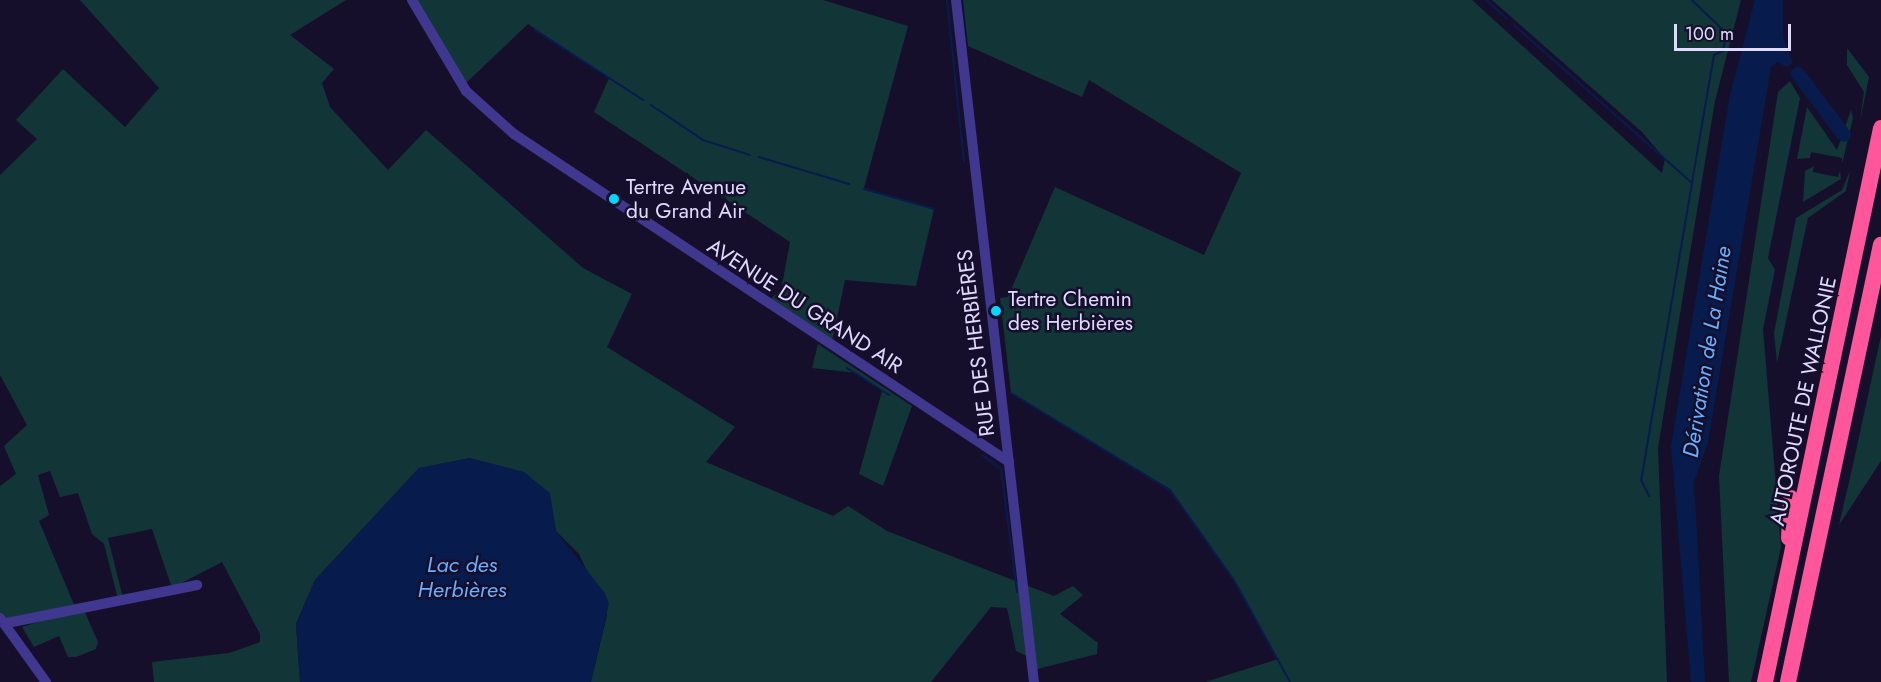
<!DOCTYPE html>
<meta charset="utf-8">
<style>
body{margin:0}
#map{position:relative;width:1881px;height:682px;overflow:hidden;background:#160f2c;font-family:Jost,sans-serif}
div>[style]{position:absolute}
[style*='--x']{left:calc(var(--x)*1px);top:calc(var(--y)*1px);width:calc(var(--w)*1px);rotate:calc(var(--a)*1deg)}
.green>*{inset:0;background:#123537}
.water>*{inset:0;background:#071c4d}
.stream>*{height:2px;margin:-1px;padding:0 1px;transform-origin:1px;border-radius:1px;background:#071c4d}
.river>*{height:14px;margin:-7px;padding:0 7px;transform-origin:7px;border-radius:7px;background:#071c4d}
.minor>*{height:10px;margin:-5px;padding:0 5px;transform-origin:5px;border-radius:5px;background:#40378e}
.highway>*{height:16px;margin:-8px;padding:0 8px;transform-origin:8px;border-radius:8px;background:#ff559b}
.dots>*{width:16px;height:16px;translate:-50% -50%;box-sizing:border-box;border:3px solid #160f2c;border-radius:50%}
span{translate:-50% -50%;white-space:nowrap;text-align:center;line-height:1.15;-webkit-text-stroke:5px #160f2c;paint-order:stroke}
.poi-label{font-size:21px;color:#e1daff}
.left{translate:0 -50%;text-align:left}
.street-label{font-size:21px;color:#e1daff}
.water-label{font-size:22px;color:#68afff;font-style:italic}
.scale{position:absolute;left:1674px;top:24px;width:117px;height:27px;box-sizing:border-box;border:3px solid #e1daff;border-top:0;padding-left:8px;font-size:18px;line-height:21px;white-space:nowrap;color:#e1daff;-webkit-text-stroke:4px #160f2c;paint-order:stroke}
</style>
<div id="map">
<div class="green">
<div style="clip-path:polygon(80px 0,346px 0,290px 35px,334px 69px,322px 83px,330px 107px,388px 170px,426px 130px,583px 268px,632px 294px,607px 347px,735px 427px,706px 462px,833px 516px,848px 506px,887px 531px,1054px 596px,1073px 586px,1083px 595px,1060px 614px,1098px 643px,1097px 654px,1033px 670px,1031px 658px,1016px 651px,1007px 608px,991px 607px,931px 682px,591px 682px,607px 615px,579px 554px,556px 531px,549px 493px,470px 458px,419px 468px,315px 580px,296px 624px,300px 682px,154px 682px,152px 662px,229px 653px,260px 642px,260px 634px,222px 562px,172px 588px,152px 529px,108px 538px,123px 598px,118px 599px,104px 544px,92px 534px,78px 493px,60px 497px,50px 471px,38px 475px,49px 515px,39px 521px,75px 607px,7px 623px,0 618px,0 486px,16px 474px,4px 446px,27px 425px,0 375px,0 175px,37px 139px,16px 120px,63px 69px,125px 127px,159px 88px)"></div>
<div style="clip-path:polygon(416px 0,823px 0,908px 26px,864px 188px,934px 209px,916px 286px,845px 280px,832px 342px,769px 300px,781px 290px,790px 242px,594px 112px,609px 78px,528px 24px,465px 84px)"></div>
<div style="clip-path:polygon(963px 0,1472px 0,1662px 173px,1665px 159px,1642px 132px,1492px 0,1741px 0,1715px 101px,1658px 448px,1667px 682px,1205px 682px,1278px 659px,1234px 580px,1170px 489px,1011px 393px,1000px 298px,1008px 297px,1055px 187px,1204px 255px,1241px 173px,1089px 80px,1082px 97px,968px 46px)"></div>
<div style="clip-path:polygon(1847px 48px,1869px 77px,1860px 121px,1864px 92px,1847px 65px)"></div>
<div style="clip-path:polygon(1790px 81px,1800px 98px,1768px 258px,1775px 270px,1763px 329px,1781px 547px,1751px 682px,1729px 682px,1719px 476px,1778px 92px)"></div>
<div style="clip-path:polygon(1807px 107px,1837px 150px,1851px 110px,1853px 118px,1842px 164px,1842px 158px,1811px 152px,1810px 158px,1797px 159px)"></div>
<div style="clip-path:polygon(1814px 166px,1813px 172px,1838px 177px,1840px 171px,1841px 179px,1803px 202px,1805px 171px)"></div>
<div style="clip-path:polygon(1850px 171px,1846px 191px,1808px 218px,1777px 363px,1774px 333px,1796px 218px,1842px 190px)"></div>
<div style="clip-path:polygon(1881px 336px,1881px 461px,1839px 525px,1852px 469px)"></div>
<div style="clip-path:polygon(818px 344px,912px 406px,883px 486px,859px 474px,882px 391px,857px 373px,812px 368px)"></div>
<div style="clip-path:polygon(83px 608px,98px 642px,96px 649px,76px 657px,68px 657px,59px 636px,34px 647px,22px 627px)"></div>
</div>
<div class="water">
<div style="clip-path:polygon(1755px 0,1783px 0,1783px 37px,1793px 63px,1787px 67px,1777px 62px,1771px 67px,1708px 442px,1694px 482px,1705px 682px,1691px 682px,1671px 446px,1730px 95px)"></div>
<div style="clip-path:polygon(470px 458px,524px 472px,550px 493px,556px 531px,604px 592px,609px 603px,591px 682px,300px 682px,296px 624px,315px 580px,419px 468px)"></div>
</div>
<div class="stream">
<div style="--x:947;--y:0;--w:163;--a:84"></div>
<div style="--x:1486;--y:0;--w:28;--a:42"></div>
<div style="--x:1692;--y:0;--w:47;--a:44.1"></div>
<div style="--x:1726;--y:33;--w:18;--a:99"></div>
<div style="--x:1723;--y:51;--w:10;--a:156"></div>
<div style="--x:1714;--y:55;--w:130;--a:99.8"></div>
<div style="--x:1514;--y:25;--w:238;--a:41.6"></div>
<div style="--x:1692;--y:183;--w:301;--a:99.7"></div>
<div style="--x:1641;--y:480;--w:18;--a:63"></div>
<div style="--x:535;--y:30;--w:129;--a:32.9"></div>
<div style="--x:651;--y:105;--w:63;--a:33.9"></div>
<div style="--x:703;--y:140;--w:49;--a:17.7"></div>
<div style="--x:759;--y:157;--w:94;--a:16.7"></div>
<div style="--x:864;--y:189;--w:73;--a:15.9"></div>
<div style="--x:847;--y:368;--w:50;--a:32.7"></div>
<div style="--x:1011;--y:393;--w:186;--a:31.4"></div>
<div style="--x:1170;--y:490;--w:110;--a:54.6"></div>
<div style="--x:1234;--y:580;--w:116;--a:61.2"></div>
<div style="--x:982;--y:455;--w:24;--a:36"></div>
<div style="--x:1001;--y:469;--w:124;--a:82.6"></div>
</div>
<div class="river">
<div style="--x:1798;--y:74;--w:76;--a:53"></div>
</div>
<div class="minor">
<div style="--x:412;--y:0;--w:106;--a:59.3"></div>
<div style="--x:466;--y:91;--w:64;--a:41.9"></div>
<div style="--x:514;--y:134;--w:594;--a:33.53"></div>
<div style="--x:956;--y:0;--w:686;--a:83.48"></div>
<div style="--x:0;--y:618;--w:79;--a:54.3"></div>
<div style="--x:7;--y:623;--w:194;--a:-11.3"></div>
</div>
<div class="highway">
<div style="--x:1789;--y:538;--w:40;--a:-87.1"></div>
<div style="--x:1765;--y:682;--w:566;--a:-78.17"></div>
<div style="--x:1788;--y:682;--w:447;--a:-78"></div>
</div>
<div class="dots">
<div style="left:614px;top:199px;background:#06d5ff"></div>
<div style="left:996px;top:311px;background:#06d5ff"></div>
</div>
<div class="poi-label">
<span class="left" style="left:626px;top:199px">Tertre Avenue<br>du Grand Air</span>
<span class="left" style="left:1008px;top:311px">Tertre Chemin<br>des Herbières</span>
</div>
<div class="street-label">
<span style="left:805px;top:306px;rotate:33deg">AVENUE DU GRAND AIR</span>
<span style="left:976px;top:343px;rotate:-97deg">RUE DES HERBIÈRES</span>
<span style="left:1803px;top:401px;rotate:-78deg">AUTOROUTE DE WALLONIE</span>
</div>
<div class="water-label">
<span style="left:1707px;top:352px;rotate:-81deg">Dérivation de La Haine</span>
<span style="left:462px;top:577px">Lac des<br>Herbières</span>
</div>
<div class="scale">100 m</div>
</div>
